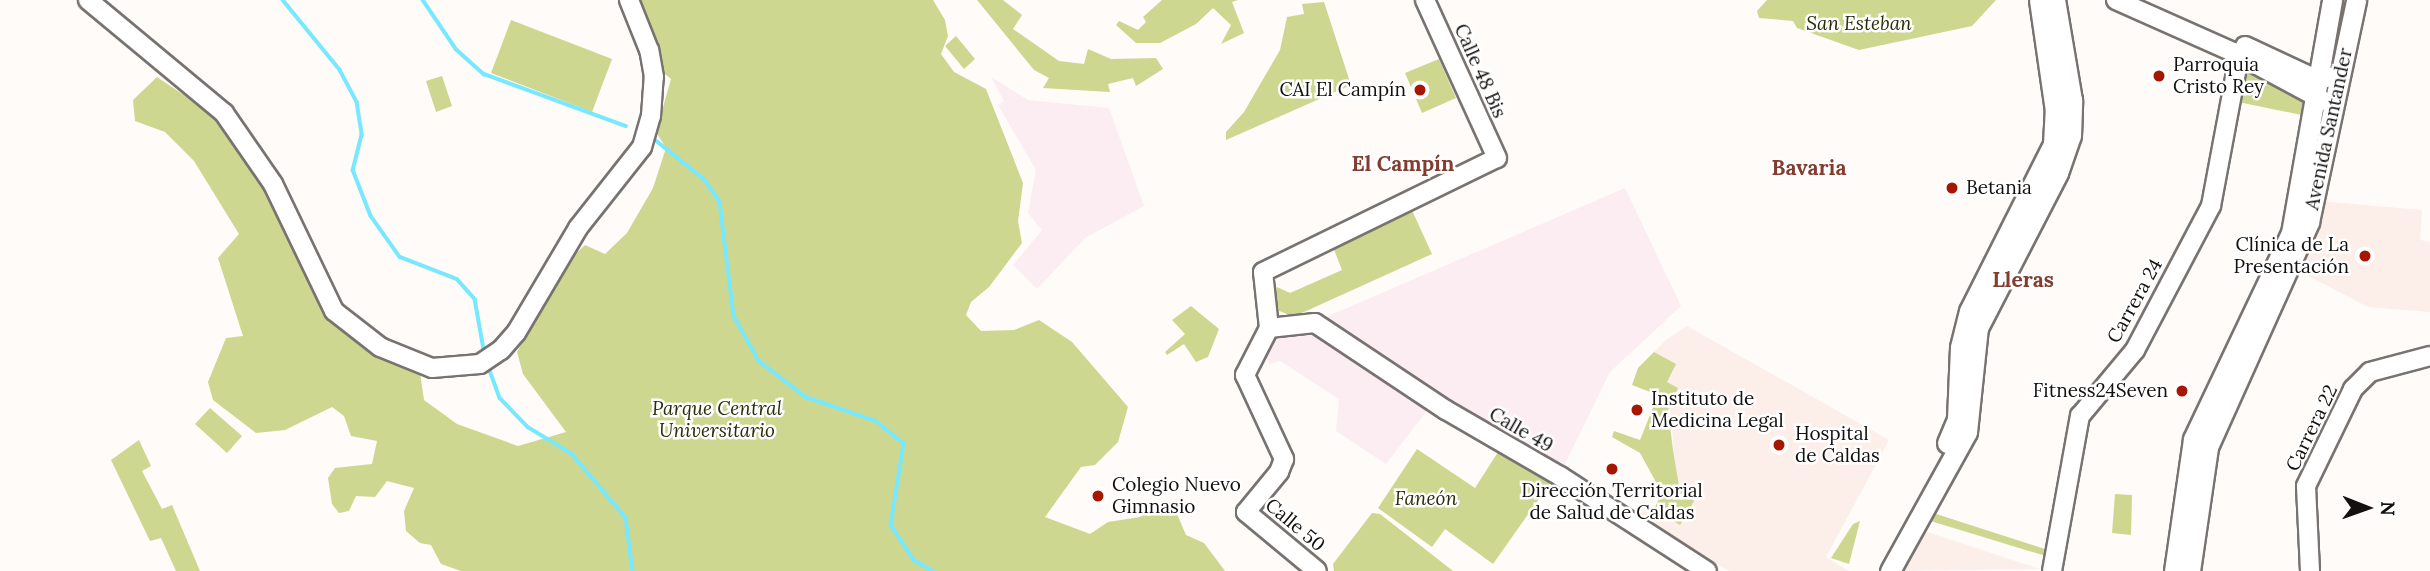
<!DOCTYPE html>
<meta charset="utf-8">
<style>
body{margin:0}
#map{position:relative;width:2430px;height:571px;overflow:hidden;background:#fefbf9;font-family:Lora,serif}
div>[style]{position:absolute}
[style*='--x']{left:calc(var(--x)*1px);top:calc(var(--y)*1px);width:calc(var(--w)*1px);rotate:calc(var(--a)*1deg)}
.industrial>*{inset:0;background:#fcedf3}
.built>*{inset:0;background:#fceee8}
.green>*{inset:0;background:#cdd78f}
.stream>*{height:3.5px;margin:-1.75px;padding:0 1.75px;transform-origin:1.75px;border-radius:1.75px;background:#77e8fe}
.roads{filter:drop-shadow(2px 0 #787370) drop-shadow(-2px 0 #787370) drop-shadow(0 2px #787370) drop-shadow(0 -2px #787370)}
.secondary>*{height:18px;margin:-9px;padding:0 9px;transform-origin:9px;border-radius:9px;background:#fff}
.primary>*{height:19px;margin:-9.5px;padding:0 9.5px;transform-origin:9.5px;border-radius:9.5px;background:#fff}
.dots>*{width:19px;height:19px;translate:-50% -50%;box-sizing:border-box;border:4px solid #fff;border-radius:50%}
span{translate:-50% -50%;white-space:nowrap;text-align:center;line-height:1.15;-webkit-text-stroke:5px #fff;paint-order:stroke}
.park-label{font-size:19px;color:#292d08;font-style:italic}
.poi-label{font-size:19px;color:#131110}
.left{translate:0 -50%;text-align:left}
.right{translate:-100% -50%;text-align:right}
.street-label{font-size:19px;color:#131110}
.neighbourhood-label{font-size:21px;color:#833c30;font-weight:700}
.north{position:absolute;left:2332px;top:473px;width:70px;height:70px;-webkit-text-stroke:5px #fff;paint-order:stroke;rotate:91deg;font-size:19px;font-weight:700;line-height:28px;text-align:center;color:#131110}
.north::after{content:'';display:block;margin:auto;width:24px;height:32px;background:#131110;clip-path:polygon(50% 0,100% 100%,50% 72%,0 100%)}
</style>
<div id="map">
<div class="industrial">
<div style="clip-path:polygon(991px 77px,1028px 100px,1109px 108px,1144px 206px,1085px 238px,1037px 289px,1013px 265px,1042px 230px,1028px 213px,1036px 170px,998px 105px,1004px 101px)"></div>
<div style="clip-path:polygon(1625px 188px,1681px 306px,1610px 372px,1560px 474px,1439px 395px,1386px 464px,1336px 431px,1339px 399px,1280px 361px,1270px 364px,1261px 351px,1268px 342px)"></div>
</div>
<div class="built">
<div style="clip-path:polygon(2317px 201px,2422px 210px,2420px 240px,2430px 242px,2430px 312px,2368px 307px,2295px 269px)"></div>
<div style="clip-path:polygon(1687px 326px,1889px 440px,1826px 557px,1849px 571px,1729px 571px,1638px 517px,1646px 504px,1680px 525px,1672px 430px,1654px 381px,1638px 368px,1667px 339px)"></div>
<div style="clip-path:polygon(1921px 530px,2040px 569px,1898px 571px)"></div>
</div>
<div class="green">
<div style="clip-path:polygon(639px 0,933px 0,945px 20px,948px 36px,941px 54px,954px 72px,986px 89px,1023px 183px,1018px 221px,1022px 243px,989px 287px,971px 302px,966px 315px,981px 331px,1014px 330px,1039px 320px,1072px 342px,1128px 407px,1118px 442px,1095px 465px,1081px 467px,1045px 517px,1090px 534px,1108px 522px,1140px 517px,1159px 503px,1177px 514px,1186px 535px,1204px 543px,1225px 571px,461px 571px,441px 564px,431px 545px,420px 543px,406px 531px,404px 511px,414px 488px,387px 481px,375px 497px,356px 496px,349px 511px,339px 513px,332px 504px,328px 478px,335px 468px,372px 464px,377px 441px,351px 436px,344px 416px,332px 407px,285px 430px,256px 433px,213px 400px,208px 382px,226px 338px,243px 336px,218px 258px,239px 234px,194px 161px,165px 132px,135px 121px,133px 100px,157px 77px,215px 116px,252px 163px,334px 319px,382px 358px,420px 373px,424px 400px,457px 424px,518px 446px,566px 432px,523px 374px,517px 352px,567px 262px,585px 245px,605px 254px,627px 233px,653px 188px,666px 148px,656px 132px,671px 79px,657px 67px,654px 37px)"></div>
<div style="clip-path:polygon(977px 0,1003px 0,1022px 15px,1013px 29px,1059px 61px,1084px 64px,1088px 49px,1111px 59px,1156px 58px,1163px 69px,1136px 86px,1133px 78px,1108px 84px,1110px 92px,1043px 88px,1049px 78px,1034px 70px)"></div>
<div style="clip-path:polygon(1162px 0,1238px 0,1232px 2px,1244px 33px,1221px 44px,1231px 25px,1213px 8px,1196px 24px,1160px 43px,1136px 43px,1116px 25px,1119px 21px,1138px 30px,1146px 22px,1143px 17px)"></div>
<div style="clip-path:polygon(1767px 0,1996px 0,1972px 26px,1859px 50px,1797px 28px,1793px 21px,1759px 18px,1757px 11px)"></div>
<div style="clip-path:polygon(1324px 2px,1351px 85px,1226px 140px,1226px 132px,1244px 112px,1280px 50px,1287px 17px,1304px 14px,1302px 4px)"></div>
<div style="clip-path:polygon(511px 20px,612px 59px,592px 112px,491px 73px)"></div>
<div style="clip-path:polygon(956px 36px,975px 59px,964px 69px,945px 46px)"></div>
<div style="clip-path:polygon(1439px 59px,1456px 98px,1422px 113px,1405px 73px)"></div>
<div style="clip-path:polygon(2244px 64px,2306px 92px,2302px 115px,2238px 102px)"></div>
<div style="clip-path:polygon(442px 76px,452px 106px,436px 112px,426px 81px)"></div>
<div style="clip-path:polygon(1410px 206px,1432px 254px,1304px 312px,1292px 316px,1277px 310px,1273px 291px,1277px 287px,1290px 293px,1342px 270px,1331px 242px)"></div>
<div style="clip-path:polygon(1191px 306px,1219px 329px,1208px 357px,1196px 362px,1184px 344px,1167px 355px,1165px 352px,1185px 334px,1172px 320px)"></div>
<div style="clip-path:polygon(1654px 352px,1676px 364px,1667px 382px,1678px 388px,1668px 410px,1673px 450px,1679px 486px,1694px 501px,1680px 525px,1654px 509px,1662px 493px,1640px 453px,1612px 437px,1614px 431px,1640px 440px,1658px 395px,1632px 385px,1638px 368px)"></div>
<div style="clip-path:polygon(210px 408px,242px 436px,227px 453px,195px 424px)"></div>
<div style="clip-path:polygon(139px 440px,151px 466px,142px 471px,162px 509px,172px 505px,200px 571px,176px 571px,161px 538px,150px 541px,111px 460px)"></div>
<div style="clip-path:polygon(1417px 449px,1475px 488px,1500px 449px,1553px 479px,1493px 564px,1445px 529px,1432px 547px,1378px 508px)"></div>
<div style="clip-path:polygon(2115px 494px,2132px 495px,2131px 535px,2112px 533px)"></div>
<div style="clip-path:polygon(1927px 511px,2051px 551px,2049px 557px,1924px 519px)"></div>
<div style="clip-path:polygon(1372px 513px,1380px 514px,1453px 571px,1334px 571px,1333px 564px)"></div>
<div style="clip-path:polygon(1860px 521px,1849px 564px,1831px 558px,1853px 524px)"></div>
</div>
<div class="stream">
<div style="--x:283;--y:0;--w:90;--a:50.8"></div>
<div style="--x:340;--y:70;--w:36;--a:62"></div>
<div style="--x:357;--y:102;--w:33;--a:81"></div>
<div style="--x:362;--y:135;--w:36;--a:104"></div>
<div style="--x:353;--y:170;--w:49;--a:68.6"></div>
<div style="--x:371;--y:216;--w:50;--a:54.7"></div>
<div style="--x:400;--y:257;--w:61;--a:21.1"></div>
<div style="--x:457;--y:279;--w:27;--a:48"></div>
<div style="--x:475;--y:299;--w:57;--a:79.9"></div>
<div style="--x:423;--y:0;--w:59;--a:56"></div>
<div style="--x:456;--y:49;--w:38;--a:42"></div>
<div style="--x:484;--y:74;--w:151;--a:20.1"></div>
<div style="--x:653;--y:138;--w:65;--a:38.8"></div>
<div style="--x:704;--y:179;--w:28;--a:55"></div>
<div style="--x:720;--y:202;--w:115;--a:83"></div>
<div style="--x:734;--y:316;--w:51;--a:60.9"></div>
<div style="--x:759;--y:361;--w:59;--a:37.5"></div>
<div style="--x:806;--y:397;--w:74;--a:18.9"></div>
<div style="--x:876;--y:421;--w:36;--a:39"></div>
<div style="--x:904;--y:444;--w:82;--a:99.1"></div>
<div style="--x:891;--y:525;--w:42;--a:56.7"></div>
<div style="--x:914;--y:560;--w:22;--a:30"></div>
<div style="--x:488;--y:365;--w:35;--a:70"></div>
<div style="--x:500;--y:398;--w:40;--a:46"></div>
<div style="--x:528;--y:427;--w:52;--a:31.5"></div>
<div style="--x:572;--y:454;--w:84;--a:49.8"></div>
<div style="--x:626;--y:518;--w:53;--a:82.5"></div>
</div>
<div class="roads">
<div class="secondary">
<div style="--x:88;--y:0;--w:177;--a:39.7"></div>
<div style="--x:224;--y:113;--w:86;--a:55.4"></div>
<div style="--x:273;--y:184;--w:141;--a:64.3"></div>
<div style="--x:334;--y:311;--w:58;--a:38"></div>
<div style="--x:380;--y:347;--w:56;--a:22"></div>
<div style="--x:432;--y:368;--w:48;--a:-4.8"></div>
<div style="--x:480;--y:364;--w:25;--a:-34"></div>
<div style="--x:501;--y:350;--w:23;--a:-49"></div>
<div style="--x:516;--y:333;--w:122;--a:-59.4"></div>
<div style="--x:578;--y:228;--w:103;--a:-51.7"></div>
<div style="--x:642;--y:147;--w:32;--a:-74"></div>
<div style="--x:651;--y:116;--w:39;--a:-86"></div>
<div style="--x:654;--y:77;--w:27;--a:-100"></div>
<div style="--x:649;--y:50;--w:54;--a:-111.8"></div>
<div style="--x:2116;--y:0;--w:128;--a:24"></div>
<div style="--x:2233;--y:52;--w:103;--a:28.3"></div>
<div style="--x:2245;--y:46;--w:81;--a:25"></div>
<div style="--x:2318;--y:80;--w:13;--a:-13"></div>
<div style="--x:1269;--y:328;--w:46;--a:-6.2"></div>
<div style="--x:1315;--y:323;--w:157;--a:33.6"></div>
<div style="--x:1446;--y:410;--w:132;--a:30.1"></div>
<div style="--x:1560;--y:476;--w:175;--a:32.9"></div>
<div style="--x:1269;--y:328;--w:56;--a:-96.1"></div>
<div style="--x:1263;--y:272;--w:260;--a:-26"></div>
<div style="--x:1497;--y:158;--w:174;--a:-114.5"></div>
<div style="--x:1269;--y:328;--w:53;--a:117.1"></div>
<div style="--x:1245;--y:375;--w:93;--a:65.1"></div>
<div style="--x:1284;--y:459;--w:14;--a:111"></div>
<div style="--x:1279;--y:472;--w:52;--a:129.5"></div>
<div style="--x:1246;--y:512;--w:92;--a:39.7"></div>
<div style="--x:2052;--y:571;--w:158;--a:-79.8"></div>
<div style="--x:2080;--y:416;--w:86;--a:-50.2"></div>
<div style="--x:2135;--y:350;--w:163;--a:-62.2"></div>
<div style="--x:2211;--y:206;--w:153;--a:-79.4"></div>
<div style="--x:2239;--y:56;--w:14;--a:-30"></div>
<div style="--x:2310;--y:571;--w:85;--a:-92.7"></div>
<div style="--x:2306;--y:486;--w:108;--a:-64.1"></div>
<div style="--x:2353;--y:389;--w:24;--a:-45"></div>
<div style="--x:2370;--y:372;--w:62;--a:-14.9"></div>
</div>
<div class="primary">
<div style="--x:1947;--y:443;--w:26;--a:-67"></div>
<div style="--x:1957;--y:419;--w:72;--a:-87.6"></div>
<div style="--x:1960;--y:347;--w:37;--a:-76"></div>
<div style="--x:1969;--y:311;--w:187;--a:-63.3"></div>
<div style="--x:2053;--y:144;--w:33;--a:-87"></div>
<div style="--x:2055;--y:111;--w:112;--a:-98.2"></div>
<div style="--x:1890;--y:571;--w:159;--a:-61"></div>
<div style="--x:1967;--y:432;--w:105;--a:-84"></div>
<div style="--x:1978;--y:328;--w:174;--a:-62.7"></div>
<div style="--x:2058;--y:173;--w:39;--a:-71"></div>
<div style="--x:2071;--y:136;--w:36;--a:-88"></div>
<div style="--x:2072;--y:100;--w:101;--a:-99.6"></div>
<div style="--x:2174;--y:571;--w:133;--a:-81.8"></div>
<div style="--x:2193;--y:439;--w:228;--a:-64.6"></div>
<div style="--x:2291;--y:233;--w:237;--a:-80"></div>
<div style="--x:2190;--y:571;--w:125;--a:-81.7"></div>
<div style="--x:2208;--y:447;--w:247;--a:-65.8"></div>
<div style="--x:2309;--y:222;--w:227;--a:-78"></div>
</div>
</div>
<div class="dots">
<div style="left:2159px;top:76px;background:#a71600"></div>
<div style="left:1420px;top:90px;background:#a71600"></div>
<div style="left:1952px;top:188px;background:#a71600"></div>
<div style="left:2365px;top:256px;background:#a71600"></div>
<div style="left:2182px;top:391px;background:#a71600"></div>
<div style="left:1637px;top:410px;background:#a71600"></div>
<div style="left:1779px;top:445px;background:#a71600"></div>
<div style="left:1612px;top:469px;background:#a71600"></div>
<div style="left:1098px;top:496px;background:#a71600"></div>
</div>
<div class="park-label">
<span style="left:1859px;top:24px">San Esteban</span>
<span style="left:717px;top:420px">Parque Central<br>Universitario</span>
<span style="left:1426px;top:499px">Faneón</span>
</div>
<div class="poi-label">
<span class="left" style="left:2173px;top:76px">Parroquia<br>Cristo Rey</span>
<span class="right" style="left:1406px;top:90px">CAI El Campín</span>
<span class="left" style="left:1966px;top:188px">Betania</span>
<span class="right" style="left:2349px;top:256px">Clínica de La<br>Presentación</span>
<span class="right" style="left:2168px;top:391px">Fitness24Seven</span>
<span class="left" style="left:1651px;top:410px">Instituto de<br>Medicina Legal</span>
<span class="left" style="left:1795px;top:445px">Hospital<br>de Caldas</span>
<span class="left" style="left:1112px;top:496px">Colegio Nuevo<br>Gimnasio</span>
<span style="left:1612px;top:502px">Dirección Territorial<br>de Salud de Caldas</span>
</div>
<div class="street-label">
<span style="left:1480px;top:71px;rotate:66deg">Calle 48 Bis</span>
<span style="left:2329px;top:129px;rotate:-78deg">Avenida Santander</span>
<span style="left:2135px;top:301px;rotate:-61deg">Carrera 24</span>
<span style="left:2312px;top:428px;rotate:-64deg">Carrera 22</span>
<span style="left:1521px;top:430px;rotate:30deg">Calle 49</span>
<span style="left:1295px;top:525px;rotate:40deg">Calle 50</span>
</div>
<div class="neighbourhood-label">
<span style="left:1403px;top:164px">El Campín</span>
<span style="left:1809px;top:168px">Bavaria</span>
<span style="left:2023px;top:280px">Lleras</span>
</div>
<div class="north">N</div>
</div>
